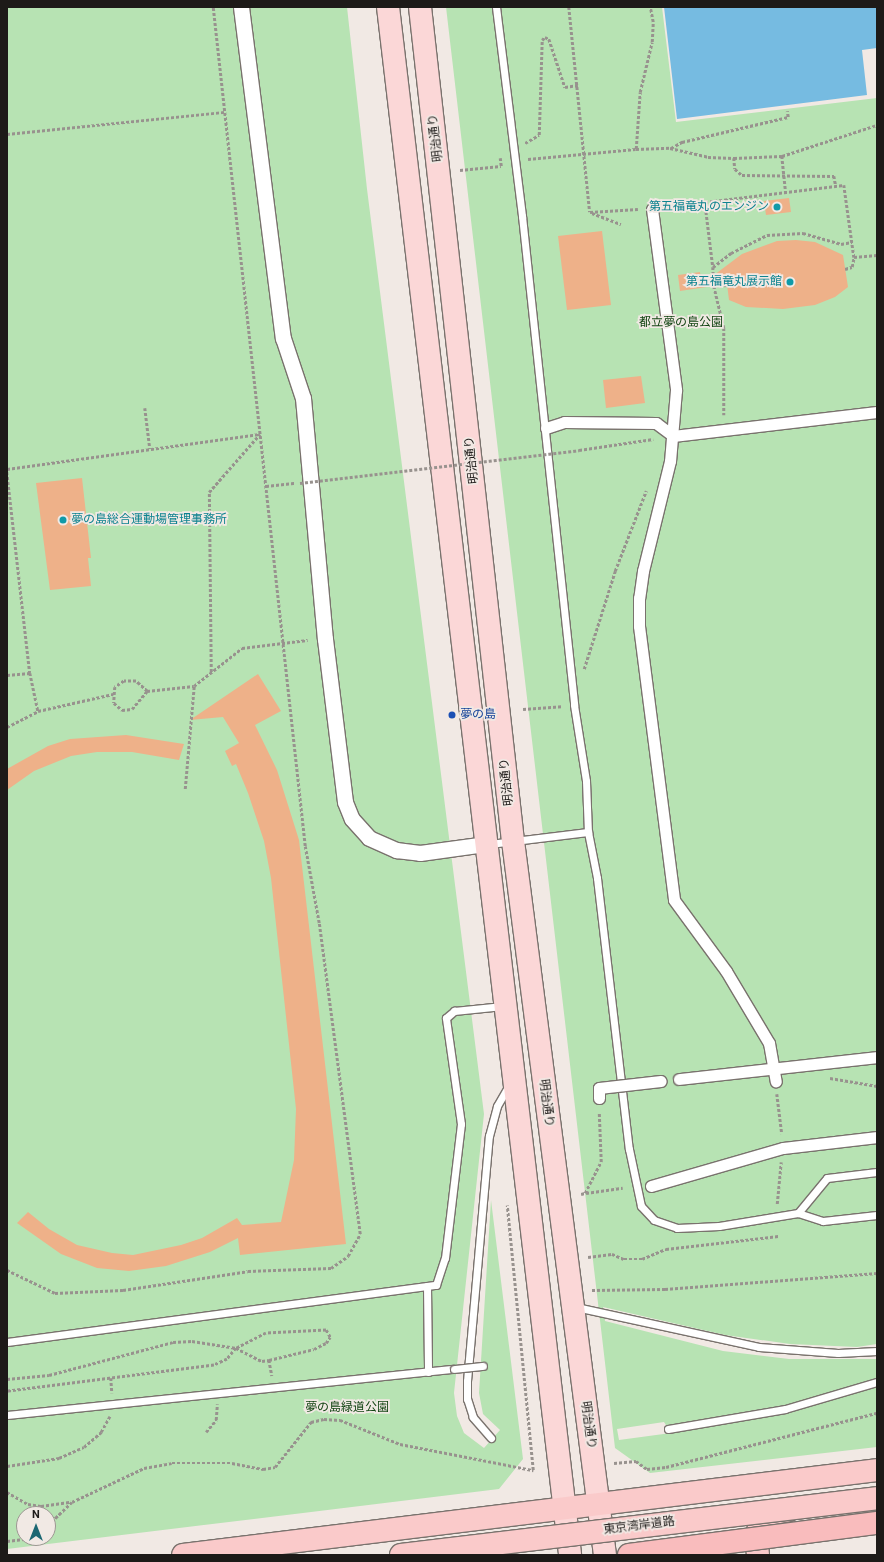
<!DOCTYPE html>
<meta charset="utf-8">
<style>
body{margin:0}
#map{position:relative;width:884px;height:1562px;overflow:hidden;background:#f1e9e4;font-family:Roboto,"Noto Sans JP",sans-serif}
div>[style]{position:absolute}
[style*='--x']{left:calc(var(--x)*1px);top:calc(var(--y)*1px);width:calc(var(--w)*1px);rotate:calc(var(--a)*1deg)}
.green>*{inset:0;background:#b7e3b3}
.water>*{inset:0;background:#76bbe1}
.building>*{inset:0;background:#eeb189}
.path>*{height:2.5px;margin-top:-1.25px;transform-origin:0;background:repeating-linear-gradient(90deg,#98928e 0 3px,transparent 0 5px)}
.roads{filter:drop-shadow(1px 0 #79726d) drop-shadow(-1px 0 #79726d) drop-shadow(0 1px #79726d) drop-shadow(0 -1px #79726d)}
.service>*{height:7px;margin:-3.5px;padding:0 3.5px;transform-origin:3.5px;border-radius:3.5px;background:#fff}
.pedestrian>*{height:11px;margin:-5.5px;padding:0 5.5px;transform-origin:5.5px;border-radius:5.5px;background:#fff}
.minor>*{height:15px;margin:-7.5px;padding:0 7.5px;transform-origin:7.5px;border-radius:7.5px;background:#fff}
.primary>*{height:22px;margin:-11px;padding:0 11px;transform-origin:11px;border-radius:11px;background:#fbd7d7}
.trunk>*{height:22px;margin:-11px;padding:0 11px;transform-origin:11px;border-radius:11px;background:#facaca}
.path-bridge>*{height:2.5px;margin-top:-1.25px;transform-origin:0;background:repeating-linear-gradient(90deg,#98928e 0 3px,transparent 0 5px)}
.bridges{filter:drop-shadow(1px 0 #79726d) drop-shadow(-1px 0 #79726d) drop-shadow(0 1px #79726d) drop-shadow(0 -1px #79726d)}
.service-bridge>*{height:7px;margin:-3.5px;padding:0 3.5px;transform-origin:3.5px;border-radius:3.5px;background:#fff}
.pedestrian-bridge>*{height:11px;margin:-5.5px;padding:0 5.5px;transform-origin:5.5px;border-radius:5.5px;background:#fff}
.trunk-bridge>*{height:22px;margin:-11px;padding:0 11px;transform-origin:11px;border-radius:11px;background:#facaca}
.motorway-bridge>*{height:22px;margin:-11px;padding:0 11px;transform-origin:11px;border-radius:11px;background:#f9bcbd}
.dots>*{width:11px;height:11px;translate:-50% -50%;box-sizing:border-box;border:2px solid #f1e9e4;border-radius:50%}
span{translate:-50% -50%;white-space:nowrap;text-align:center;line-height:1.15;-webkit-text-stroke:3.5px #f1e9e4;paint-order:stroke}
.street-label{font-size:12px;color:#1d1a18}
.culture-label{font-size:12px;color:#0d838f}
.right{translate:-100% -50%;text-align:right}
.left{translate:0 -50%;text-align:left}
.park-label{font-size:12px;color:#134513}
.transit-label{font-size:12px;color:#164399}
.frame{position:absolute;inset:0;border:8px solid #1d1a18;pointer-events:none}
.north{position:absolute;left:16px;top:1506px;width:40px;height:40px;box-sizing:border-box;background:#f1e9e4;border:1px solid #9c9692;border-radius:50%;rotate:0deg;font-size:11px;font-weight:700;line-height:16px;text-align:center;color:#1d1a18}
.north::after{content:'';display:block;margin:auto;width:14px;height:18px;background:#1c6772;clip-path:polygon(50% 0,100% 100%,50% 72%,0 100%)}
</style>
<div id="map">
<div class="green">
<div style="clip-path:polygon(evenodd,7px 7px,347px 7px,367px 189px,484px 1114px,454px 1393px,457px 1416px,464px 1433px,484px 1448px,500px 1430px,483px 1414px,479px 1393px,491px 1200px,523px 1459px,499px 1489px,7px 1549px,7px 7px,24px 1514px,48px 1514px,48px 1538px,24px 1538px,24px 1514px)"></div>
<div style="clip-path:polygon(evenodd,446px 7px,662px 7px,676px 122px,877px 98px,877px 1344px,857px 1347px,790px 1344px,725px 1335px,603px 1307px,605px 1321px,723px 1351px,789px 1359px,877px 1359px,877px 1447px,650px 1473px,615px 1448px,446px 7px,664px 1422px,671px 1433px,619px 1440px,617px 1429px,664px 1422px)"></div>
</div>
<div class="water">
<div style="clip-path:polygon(664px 7px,877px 7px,877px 48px,862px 50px,867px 95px,677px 119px)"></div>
</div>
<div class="building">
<div style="clip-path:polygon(789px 198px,791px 212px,766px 215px,764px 201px)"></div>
<div style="clip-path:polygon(602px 231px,611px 305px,567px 310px,558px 236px)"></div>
<div style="clip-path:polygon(796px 240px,815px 242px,843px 255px,848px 287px,835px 297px,815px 305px,783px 309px,746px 307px,729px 300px,727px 284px,680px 291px,678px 275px,700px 272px,702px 284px,742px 254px,777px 241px)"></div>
<div style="clip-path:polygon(641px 376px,645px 403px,606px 408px,603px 380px)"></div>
<div style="clip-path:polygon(82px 478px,91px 558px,88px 558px,91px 586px,50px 590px,36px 483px)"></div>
<div style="clip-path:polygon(258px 674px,281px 711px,255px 725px,277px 770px,299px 840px,346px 1244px,240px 1255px,238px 1238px,210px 1252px,166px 1266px,129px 1271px,97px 1268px,61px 1254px,17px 1223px,28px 1212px,49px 1229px,77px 1245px,112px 1253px,133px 1255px,181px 1245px,202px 1238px,237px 1218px,242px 1225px,281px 1222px,294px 1160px,296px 1109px,271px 878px,264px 841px,248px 793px,236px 764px,232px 766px,225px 751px,239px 743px,223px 717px,190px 720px)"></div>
<div style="clip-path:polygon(126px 735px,184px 744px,179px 760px,132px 752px,97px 752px,71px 756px,34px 771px,7px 790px,7px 769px,48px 746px,70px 739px)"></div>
</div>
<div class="path">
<div style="--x:569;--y:7;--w:206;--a:84.2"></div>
<div style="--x:590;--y:212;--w:48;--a:-3.6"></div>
<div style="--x:7;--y:134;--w:219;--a:-5.8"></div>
<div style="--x:525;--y:143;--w:16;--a:-30"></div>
<div style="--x:539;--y:135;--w:95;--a:-88.2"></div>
<div style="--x:542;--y:40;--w:4;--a:-45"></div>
<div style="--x:545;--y:37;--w:4;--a:27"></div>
<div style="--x:549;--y:39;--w:51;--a:71.6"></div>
<div style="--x:565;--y:87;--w:13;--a:-9"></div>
<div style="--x:671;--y:148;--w:13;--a:-29"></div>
<div style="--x:682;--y:142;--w:109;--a:-13.3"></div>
<div style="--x:788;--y:117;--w:6;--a:-99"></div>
<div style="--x:636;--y:149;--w:57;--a:-86"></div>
<div style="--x:640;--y:92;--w:51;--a:-76.5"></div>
<div style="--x:652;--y:42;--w:20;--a:-87"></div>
<div style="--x:653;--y:22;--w:15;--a:-101"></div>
<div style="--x:782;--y:156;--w:36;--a:84"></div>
<div style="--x:734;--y:158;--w:11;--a:85"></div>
<div style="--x:735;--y:169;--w:9;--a:41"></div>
<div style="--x:742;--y:175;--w:92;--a:0.6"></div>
<div style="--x:834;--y:176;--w:10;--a:79"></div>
<div style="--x:528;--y:159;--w:108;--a:-5.3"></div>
<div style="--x:636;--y:149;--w:34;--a:-2"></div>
<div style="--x:670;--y:148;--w:39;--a:13"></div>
<div style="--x:708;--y:157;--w:26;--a:2"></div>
<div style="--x:734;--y:158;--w:48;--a:-2.4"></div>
<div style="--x:782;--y:156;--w:100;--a:-18.1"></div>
<div style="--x:460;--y:170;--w:41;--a:-5.6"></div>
<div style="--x:501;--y:166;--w:8;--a:-97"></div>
<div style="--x:705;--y:202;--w:65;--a:83"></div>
<div style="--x:713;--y:267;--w:23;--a:-38"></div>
<div style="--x:731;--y:253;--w:40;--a:-26.6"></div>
<div style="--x:767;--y:235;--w:36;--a:-3"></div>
<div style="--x:803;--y:233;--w:40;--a:16"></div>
<div style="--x:841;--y:244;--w:11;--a:-10"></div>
<div style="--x:665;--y:207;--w:180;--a:-7"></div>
<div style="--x:844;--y:185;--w:73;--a:82.1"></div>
<div style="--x:854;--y:257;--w:23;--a:-5"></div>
<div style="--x:592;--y:213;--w:31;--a:21"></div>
<div style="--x:713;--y:267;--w:19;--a:87"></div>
<div style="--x:714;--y:286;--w:43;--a:76.6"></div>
<div style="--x:724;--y:328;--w:87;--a:90"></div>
<div style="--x:845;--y:269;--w:7;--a:-16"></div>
<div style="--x:852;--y:267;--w:10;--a:-79"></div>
<div style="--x:714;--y:286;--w:13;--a:-4"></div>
<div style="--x:145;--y:408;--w:41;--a:83"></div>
<div style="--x:579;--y:450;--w:75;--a:-8.5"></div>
<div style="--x:7;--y:469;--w:255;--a:-7.9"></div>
<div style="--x:7;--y:472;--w:202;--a:83.5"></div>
<div style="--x:30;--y:673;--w:39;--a:78"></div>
<div style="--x:266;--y:486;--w:30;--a:-6"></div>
<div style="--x:584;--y:669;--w:103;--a:-72.4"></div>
<div style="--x:615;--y:571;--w:86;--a:-68.8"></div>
<div style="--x:211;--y:672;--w:180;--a:-90.6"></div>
<div style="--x:209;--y:492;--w:77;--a:-48.7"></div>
<div style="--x:7;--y:675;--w:23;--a:-5"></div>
<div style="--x:147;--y:691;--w:15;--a:-138"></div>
<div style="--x:136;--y:681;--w:12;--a:180"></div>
<div style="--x:124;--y:681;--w:11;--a:146"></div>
<div style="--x:115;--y:687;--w:16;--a:94"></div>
<div style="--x:114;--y:703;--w:11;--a:41"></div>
<div style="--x:122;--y:710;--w:10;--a:-6"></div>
<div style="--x:132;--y:709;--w:23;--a:-50"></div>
<div style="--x:147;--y:691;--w:47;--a:-6.1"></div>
<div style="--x:194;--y:686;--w:61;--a:-38.4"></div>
<div style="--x:242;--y:648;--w:66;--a:-6.9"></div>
<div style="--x:523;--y:709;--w:39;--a:-4"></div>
<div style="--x:7;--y:727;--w:35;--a:-27"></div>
<div style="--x:38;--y:711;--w:77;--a:-12.8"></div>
<div style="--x:185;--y:789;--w:103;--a:-85"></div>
<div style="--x:830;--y:1078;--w:48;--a:9.7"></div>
<div style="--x:777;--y:1094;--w:40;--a:82.9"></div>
<div style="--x:586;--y:1193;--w:37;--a:-8"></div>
<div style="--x:581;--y:1194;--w:4;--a:-14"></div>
<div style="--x:585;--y:1193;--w:35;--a:-63"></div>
<div style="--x:601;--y:1162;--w:50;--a:-92.3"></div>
<div style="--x:777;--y:1204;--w:42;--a:-84.6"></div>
<div style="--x:588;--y:1257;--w:24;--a:-7"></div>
<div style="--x:612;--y:1254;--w:13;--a:23"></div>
<div style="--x:624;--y:1259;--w:18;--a:0"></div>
<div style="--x:642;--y:1259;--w:26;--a:-23"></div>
<div style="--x:666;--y:1249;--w:113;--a:-6.6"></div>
<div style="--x:7;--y:1270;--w:53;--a:25.6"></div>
<div style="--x:55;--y:1293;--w:68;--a:-2.5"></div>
<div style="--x:123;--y:1290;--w:126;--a:-8.6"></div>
<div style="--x:248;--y:1271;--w:83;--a:-2.1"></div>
<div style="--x:331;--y:1268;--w:21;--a:-35"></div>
<div style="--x:348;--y:1256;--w:25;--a:-61"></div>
<div style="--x:360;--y:1234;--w:314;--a:-97.5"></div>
<div style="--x:319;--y:923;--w:78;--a:-100.3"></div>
<div style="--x:305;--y:846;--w:844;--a:-96.26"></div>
<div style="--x:592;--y:1290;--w:73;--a:-0.8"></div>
<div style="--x:665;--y:1289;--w:213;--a:-4.3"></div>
<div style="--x:269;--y:1360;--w:16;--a:79"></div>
<div style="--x:111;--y:1378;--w:15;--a:86"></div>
<div style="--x:7;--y:1379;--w:42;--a:-5.4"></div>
<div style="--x:49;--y:1375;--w:128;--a:-14.9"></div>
<div style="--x:173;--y:1342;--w:19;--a:-3"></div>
<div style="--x:192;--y:1341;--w:45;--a:9"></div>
<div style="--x:236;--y:1348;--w:29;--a:27"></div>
<div style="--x:262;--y:1361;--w:7;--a:-8"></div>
<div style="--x:269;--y:1360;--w:46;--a:-13.7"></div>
<div style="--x:314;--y:1349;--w:13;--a:-27"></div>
<div style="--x:326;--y:1343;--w:7;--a:-56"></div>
<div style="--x:330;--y:1337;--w:8;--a:-120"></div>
<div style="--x:326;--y:1330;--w:60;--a:177.1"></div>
<div style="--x:266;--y:1333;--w:34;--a:153"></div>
<div style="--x:236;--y:1348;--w:14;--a:129"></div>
<div style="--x:227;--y:1359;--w:14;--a:155"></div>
<div style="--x:214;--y:1365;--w:209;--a:172.8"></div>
<div style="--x:206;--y:1432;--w:16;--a:-50"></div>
<div style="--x:216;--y:1420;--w:16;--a:-86"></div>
<div style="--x:614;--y:1463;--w:22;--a:-5"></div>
<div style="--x:636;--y:1461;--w:14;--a:36"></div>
<div style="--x:647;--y:1469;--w:19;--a:-6"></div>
<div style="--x:666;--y:1467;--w:218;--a:-14.4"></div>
<div style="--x:7;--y:1466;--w:53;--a:-8.7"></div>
<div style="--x:59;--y:1458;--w:27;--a:-24"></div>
<div style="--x:84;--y:1447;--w:23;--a:-41"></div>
<div style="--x:101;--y:1432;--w:18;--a:-61"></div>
<div style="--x:7;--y:1492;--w:24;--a:30"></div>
<div style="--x:28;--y:1504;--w:13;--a:9"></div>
<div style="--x:41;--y:1506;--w:30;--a:-8"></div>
<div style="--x:48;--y:1525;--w:33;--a:-44"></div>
<div style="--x:72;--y:1502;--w:80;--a:-25.3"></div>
<div style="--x:144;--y:1468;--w:28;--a:-10"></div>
<div style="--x:172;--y:1463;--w:60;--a:0"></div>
<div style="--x:232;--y:1463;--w:32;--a:11"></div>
<div style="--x:263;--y:1469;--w:12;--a:-9"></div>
<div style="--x:275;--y:1467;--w:58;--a:-51.3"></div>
<div style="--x:311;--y:1422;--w:13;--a:-13"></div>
<div style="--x:324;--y:1419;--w:16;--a:4"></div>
<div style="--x:340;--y:1420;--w:65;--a:21.8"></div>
<div style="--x:400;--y:1444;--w:136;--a:11.1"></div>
<div style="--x:533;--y:1470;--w:266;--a:-95.6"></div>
<div style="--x:7;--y:1541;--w:23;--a:-7"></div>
</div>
<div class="roads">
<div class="service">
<div style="--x:496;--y:7;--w:211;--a:82.9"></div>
<div style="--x:522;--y:216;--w:492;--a:83.9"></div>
<div style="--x:574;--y:705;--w:77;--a:81"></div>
<div style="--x:586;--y:781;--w:51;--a:87.8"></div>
<div style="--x:588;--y:832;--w:47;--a:78.9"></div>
<div style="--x:597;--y:878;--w:273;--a:83.3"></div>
<div style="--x:629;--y:1149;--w:58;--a:78.1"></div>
<div style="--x:641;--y:1206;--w:19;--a:47"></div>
<div style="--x:654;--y:1220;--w:24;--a:19"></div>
<div style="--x:677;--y:1228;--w:42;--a:-2.7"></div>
<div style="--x:719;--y:1226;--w:80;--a:-9.3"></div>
<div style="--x:798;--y:1213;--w:45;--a:-50.4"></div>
<div style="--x:827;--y:1178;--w:50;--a:-6.8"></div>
<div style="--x:489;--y:844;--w:100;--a:-6.9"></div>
<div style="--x:798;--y:1213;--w:26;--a:18"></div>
<div style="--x:823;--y:1221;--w:54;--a:-6.3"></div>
<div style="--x:427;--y:1286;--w:86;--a:89.3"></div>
<div style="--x:576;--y:1307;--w:187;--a:12.3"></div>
<div style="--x:759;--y:1347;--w:79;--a:4.3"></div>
<div style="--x:838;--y:1353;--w:39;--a:-3"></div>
<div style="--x:7;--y:1342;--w:433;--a:-7.6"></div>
<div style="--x:436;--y:1285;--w:28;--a:-72"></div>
<div style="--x:445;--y:1258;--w:135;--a:-83.2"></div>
<div style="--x:461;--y:1124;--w:107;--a:-98.1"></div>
<div style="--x:446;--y:1018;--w:11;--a:-41"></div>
<div style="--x:454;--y:1011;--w:49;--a:-5.8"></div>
<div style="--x:7;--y:1415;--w:449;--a:-5.9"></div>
<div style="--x:668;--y:1429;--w:119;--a:-9.7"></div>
<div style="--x:785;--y:1409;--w:96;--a:-16.4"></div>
<div style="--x:491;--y:1438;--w:28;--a:-131"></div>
<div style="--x:473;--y:1417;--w:19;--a:-108"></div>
<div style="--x:467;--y:1399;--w:18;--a:-90"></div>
<div style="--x:467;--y:1381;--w:246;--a:-84.9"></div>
<div style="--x:489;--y:1136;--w:31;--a:-75"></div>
<div style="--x:497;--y:1106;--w:24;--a:-60"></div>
</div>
<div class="pedestrian">
<div style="--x:652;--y:209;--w:183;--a:82.4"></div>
<div style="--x:676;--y:390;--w:71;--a:94.8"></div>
<div style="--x:670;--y:461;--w:113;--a:103.8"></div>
<div style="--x:643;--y:571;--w:27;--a:98"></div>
<div style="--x:639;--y:598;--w:28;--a:90"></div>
<div style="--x:639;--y:626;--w:276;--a:82.7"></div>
<div style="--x:674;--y:900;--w:88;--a:53.8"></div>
<div style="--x:726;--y:971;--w:84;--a:59.2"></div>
<div style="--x:769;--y:1043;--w:39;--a:80"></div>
<div style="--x:546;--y:428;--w:19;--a:-18"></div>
<div style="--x:564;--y:422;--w:92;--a:0.6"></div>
<div style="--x:656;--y:423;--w:21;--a:37"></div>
<div style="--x:673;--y:436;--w:205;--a:-6.7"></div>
<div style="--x:679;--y:1079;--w:199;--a:-6.3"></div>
<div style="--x:651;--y:1186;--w:137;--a:-16.1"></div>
<div style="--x:783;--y:1148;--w:95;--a:-6.7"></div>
</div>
<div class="minor">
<div style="--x:241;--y:7;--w:334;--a:82.8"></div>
<div style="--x:283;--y:338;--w:63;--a:71.6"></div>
<div style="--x:303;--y:398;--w:242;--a:84.8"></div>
<div style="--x:325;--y:639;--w:164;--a:83"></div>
<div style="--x:345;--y:802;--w:18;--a:68"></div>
<div style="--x:352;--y:819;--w:25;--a:48"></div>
<div style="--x:369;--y:838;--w:30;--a:24"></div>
<div style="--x:396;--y:850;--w:24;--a:7"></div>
<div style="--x:420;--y:853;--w:67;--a:-7.8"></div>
</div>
<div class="primary">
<div style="--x:388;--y:7;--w:1559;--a:83.29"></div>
<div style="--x:420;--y:7;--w:839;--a:83.64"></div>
<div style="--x:513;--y:841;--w:720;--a:82.66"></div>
</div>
<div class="trunk">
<div style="--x:183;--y:1555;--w:699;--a:-6.98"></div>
<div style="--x:758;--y:1555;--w:18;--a:-96"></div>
<div style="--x:756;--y:1537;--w:9;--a:-72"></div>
<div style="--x:759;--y:1528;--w:21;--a:-45"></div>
<div style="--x:774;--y:1513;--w:15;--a:-11"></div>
</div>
</div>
<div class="path-bridge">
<div style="--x:300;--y:483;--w:281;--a:-6.7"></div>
</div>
<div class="bridges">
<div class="service-bridge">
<div style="--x:454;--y:1369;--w:29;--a:-6"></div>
</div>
<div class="pedestrian-bridge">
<div style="--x:599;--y:1098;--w:10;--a:-90"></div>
<div style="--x:599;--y:1088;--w:62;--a:-6.4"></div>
</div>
<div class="trunk-bridge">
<div style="--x:401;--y:1555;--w:479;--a:-6.8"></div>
</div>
<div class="motorway-bridge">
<div style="--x:629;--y:1555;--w:250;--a:-7.4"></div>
</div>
</div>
<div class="dots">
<div style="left:777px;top:207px;background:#0f9aa8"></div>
<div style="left:790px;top:282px;background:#0f9aa8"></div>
<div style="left:63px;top:520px;background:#0f9aa8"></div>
<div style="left:452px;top:715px;background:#1a4fb4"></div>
</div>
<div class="street-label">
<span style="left:436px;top:138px;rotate:-97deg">明治通り</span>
<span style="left:472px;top:460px;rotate:-96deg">明治通り</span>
<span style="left:507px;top:782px;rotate:-96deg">明治通り</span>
<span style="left:546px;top:1103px;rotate:83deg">明治通り</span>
<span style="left:588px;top:1425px;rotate:82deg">明治通り</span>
<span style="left:639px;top:1526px;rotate:-7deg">東京湾岸道路</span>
</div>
<div class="culture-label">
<span class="right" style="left:769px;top:207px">第五福竜丸のエンジン</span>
<span class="right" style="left:782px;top:282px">第五福竜丸展示館</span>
<span class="left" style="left:71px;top:520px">夢の島総合運動場管理事務所</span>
</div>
<div class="park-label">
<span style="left:681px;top:323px">都立夢の島公園</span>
<span style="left:347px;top:1408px">夢の島緑道公園</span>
</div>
<div class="transit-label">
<span class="left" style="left:460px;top:715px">夢の島</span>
</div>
<div class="frame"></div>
<div class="north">N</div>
</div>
